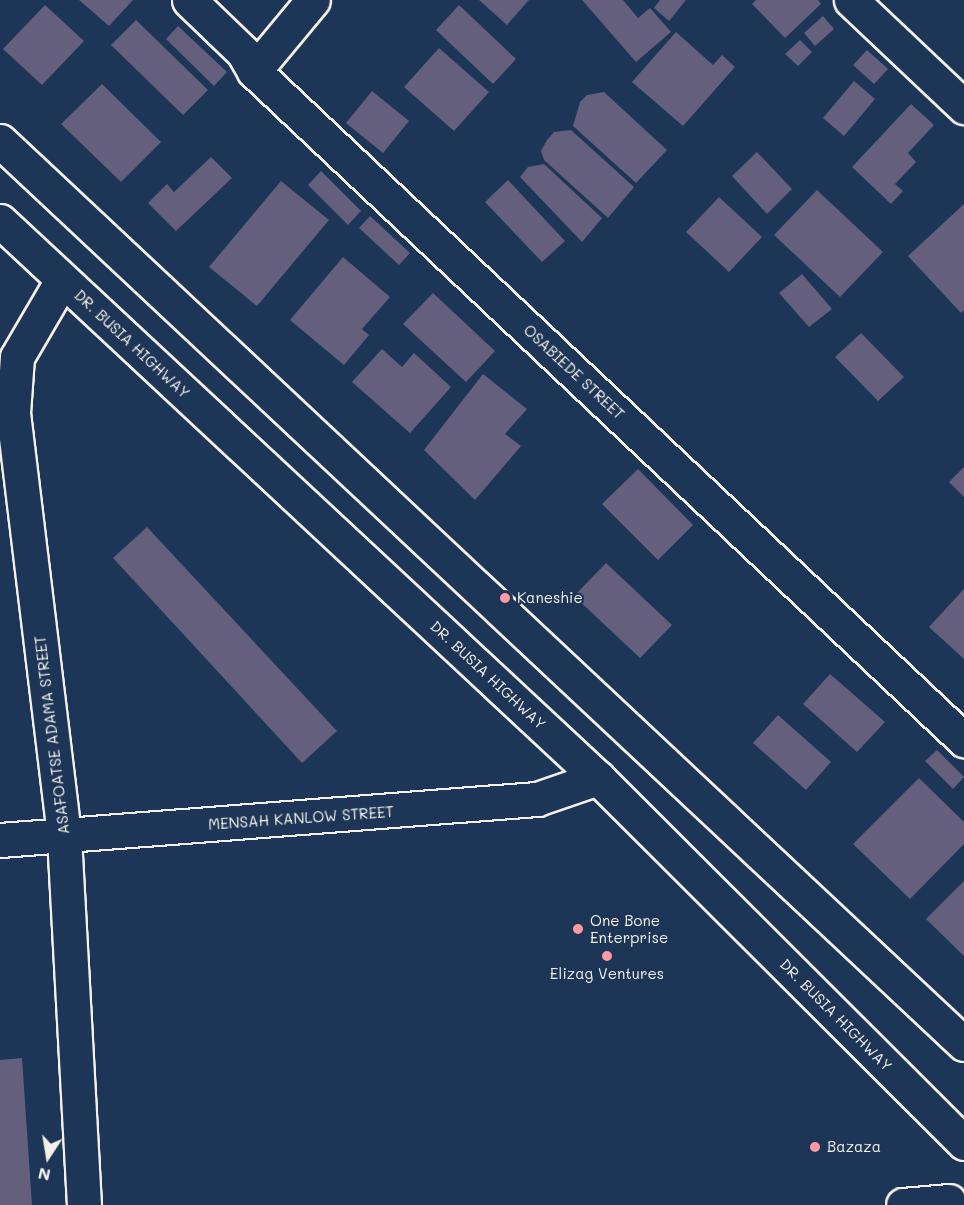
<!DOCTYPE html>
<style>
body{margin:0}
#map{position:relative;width:964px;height:1205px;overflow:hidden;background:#1d3557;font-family:Mali,sans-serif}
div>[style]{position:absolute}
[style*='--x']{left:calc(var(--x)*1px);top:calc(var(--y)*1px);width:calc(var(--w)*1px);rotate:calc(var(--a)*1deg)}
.building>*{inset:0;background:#635f7d}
.roads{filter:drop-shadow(2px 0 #f4f1e8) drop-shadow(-2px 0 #f4f1e8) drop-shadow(0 2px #f4f1e8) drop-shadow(0 -2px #f4f1e8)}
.minor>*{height:33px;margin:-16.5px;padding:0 16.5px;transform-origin:16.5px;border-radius:16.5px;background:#1d3557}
.highway>*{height:33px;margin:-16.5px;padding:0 16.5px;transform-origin:16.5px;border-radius:16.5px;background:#1d3557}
.dots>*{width:16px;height:16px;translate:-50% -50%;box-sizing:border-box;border:3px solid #1d3557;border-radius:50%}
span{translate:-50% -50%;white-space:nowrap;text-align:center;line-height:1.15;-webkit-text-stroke:4.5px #1d3557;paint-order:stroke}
.street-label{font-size:15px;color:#f4f1e8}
.poi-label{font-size:15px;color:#f4f1e8}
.left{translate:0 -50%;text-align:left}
.north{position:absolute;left:18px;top:1127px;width:60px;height:60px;-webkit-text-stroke:4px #1d3557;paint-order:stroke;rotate:192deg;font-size:16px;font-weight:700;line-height:24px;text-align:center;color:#f4f1e8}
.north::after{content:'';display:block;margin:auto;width:21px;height:27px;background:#f4f1e8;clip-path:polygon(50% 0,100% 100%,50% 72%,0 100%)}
</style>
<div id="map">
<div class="building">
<div style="clip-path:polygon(79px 0,133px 0,109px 26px)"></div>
<div style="clip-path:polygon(479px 0,529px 0,507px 25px)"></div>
<div style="clip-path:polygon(582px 0,623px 0,638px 18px,650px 8px,671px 32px,636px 62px)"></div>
<div style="clip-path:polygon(660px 0,686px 0,669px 21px,654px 8px)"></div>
<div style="clip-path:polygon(756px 0,818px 0,821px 4px,785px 38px,752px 4px)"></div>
<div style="clip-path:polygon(45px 5px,84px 41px,42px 85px,3px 49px)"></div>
<div style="clip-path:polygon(459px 5px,516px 59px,493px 84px,436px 30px)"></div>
<div style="clip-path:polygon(823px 16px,834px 29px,815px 46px,804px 33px)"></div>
<div style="clip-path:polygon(136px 20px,208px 90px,183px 115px,111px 45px)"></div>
<div style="clip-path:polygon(178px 26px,227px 72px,214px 86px,166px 39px)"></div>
<div style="clip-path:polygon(676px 32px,713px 65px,722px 55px,735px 67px,683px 126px,632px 82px)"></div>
<div style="clip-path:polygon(800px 40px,812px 52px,798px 66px,785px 54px)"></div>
<div style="clip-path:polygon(439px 48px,489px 92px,454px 131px,404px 87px)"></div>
<div style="clip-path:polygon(867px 50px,888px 69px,874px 84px,853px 65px)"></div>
<div style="clip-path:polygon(854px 81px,875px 99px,844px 136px,823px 118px)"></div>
<div style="clip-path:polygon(102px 84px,161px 142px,121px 182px,61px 124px)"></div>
<div style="clip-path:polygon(372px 91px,409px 121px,383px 153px,346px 123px)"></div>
<div style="clip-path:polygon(604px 92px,667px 150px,636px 183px,573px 126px,580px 102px,587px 95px)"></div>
<div style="clip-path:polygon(911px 104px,934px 125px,908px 153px,916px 162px,895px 184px,903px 191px,891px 204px,852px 167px)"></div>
<div style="clip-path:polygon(571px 130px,634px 187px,608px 218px,544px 160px,541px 151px,547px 140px,554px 132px)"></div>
<div style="clip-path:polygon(757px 152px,792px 189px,767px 214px,732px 176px)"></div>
<div style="clip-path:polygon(211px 157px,232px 178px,176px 231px,148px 203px,167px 184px,174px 192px)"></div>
<div style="clip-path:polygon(544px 164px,602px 218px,582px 242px,520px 177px,528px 167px)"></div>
<div style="clip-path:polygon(321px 171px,361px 211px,348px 225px,308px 185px)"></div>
<div style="clip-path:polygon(508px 180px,565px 241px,542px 262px,485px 202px)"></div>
<div style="clip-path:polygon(281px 181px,329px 220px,257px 306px,209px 267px)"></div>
<div style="clip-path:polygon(817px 190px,883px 252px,840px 297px,774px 235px)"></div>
<div style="clip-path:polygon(719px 197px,762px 237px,729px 272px,686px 232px)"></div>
<div style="clip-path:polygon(964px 204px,964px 310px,961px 313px,908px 256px)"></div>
<div style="clip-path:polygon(370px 216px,410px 253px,399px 265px,359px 228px)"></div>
<div style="clip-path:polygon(343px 257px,390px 297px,362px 329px,369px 335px,344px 365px,290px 320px)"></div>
<div style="clip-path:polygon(802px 274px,832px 309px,809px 327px,779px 293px)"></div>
<div style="clip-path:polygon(433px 293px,495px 351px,466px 382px,403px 324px)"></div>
<div style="clip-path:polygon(861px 333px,904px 377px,878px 401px,835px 357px)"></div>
<div style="clip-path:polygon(382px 349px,402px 367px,414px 353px,451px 387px,410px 433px,352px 382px)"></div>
<div style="clip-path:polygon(483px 374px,527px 409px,505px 434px,521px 446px,475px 500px,424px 450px)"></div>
<div style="clip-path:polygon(964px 467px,964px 497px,949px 482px)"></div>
<div style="clip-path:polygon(638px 469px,693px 525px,658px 560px,602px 504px)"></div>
<div style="clip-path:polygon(147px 527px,337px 731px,302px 763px,113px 558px)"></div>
<div style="clip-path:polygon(606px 563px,672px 625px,640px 658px,574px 596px)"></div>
<div style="clip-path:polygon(964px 589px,964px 659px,929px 627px)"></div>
<div style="clip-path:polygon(830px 674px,885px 722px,857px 752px,803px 704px)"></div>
<div style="clip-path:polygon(778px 715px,831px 762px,806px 790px,753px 743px)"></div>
<div style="clip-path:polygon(937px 750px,964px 777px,953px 789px,925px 761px)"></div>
<div style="clip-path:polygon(919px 778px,964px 822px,964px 844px,910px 899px,853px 844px)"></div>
<div style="clip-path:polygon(964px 881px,964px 956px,926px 919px)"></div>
<div style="clip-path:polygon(22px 1058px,32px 1205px,0 1205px,0 1060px)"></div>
</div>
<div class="roads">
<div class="minor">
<div style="--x:189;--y:0;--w:75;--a:43.9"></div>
<div style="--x:243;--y:52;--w:22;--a:60"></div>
<div style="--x:254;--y:71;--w:976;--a:43.3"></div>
<div style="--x:851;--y:0;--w:156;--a:43.4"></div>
<div style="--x:254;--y:71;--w:92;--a:-50.3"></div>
<div style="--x:62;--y:280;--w:89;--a:120.3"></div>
<div style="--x:17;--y:357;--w:56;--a:94.1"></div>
<div style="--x:13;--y:413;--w:426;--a:83.1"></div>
<div style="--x:64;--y:836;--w:370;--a:86.9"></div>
<div style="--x:0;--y:840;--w:539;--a:-4.37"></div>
<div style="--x:537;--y:799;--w:65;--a:-19"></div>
<div style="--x:903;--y:1205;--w:46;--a:-5"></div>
</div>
<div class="highway">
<div style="--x:0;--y:141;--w:1321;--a:43.13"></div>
<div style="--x:0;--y:221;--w:817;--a:42.97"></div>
<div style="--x:598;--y:778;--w:517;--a:44.92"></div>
</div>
</div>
<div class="dots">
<div style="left:505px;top:598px;background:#ff9aa2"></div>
<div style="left:578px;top:929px;background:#ff9aa2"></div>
<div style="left:607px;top:956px;background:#ff9aa2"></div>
<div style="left:815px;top:1147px;background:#ff9aa2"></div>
</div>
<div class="street-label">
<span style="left:132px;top:344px;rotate:43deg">DR. BUSIA HIGHWAY</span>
<span style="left:574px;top:372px;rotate:43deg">OSABIEDE STREET</span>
<span style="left:488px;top:675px;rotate:43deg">DR. BUSIA HIGHWAY</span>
<span style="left:52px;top:735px;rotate:-97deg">ASAFOATSE ADAMA STREET</span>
<span style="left:301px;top:818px;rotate:-4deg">MENSAH KANLOW STREET</span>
<span style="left:836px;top:1015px;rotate:45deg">DR. BUSIA HIGHWAY</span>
</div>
<div class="poi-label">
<span class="left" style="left:517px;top:598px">Kaneshie</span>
<span class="left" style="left:590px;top:929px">One Bone<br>Enterprise</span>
<span style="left:607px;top:974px">Elizag Ventures</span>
<span class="left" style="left:827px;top:1147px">Bazaza</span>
</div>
<div class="north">N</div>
</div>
